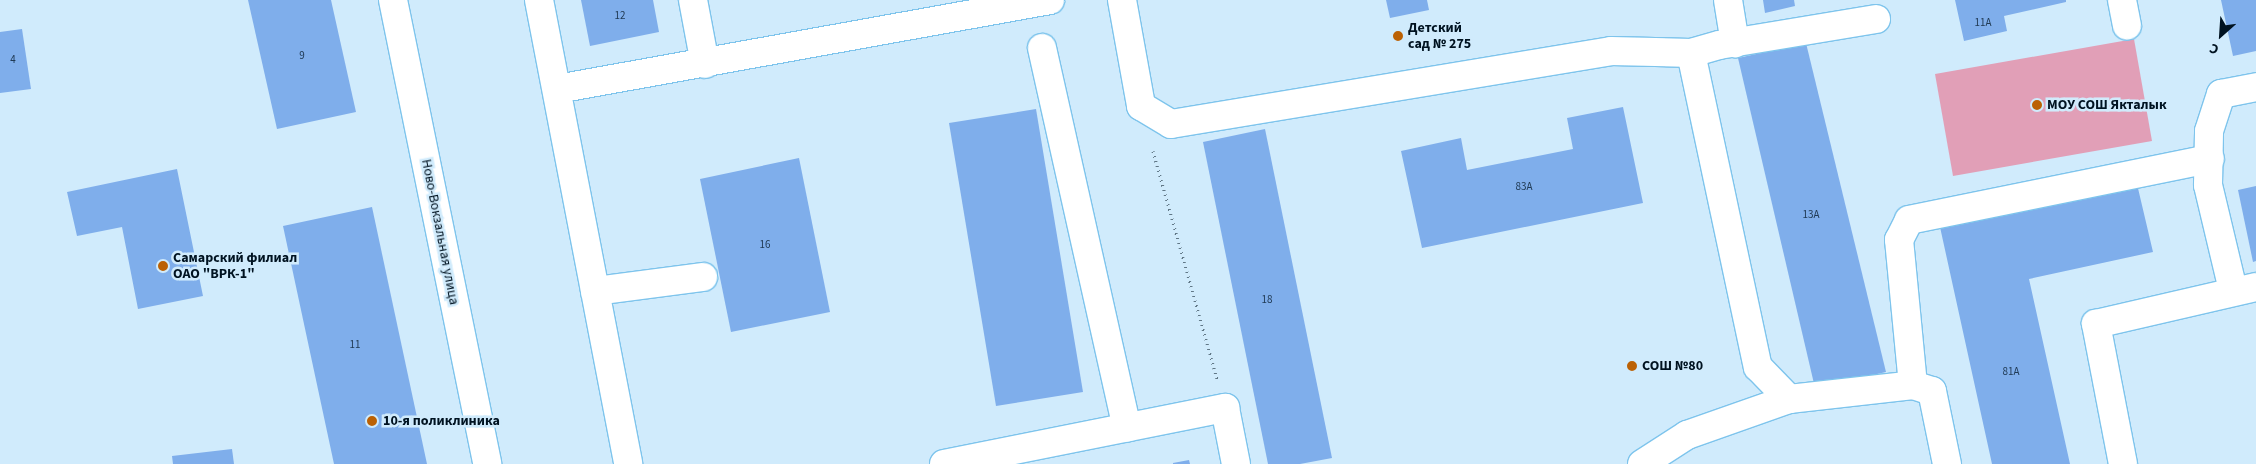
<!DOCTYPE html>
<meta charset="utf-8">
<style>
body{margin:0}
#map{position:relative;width:2256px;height:464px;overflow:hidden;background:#d0ebfc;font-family:"Source Sans 3",sans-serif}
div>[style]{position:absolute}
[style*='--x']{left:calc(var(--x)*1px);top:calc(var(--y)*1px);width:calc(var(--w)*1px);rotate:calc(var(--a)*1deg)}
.green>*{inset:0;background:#e19fb7}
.building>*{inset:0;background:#7faeeb}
.path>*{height:3px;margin-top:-1.5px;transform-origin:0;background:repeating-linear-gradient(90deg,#607786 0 1px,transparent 0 5px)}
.roads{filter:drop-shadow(1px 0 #7ec4ec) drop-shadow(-1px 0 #7ec4ec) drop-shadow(0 1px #7ec4ec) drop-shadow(0 -1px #7ec4ec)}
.minor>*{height:28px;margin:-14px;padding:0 14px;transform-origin:14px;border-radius:14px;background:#fff}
.major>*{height:28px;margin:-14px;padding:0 14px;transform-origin:14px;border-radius:14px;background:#fff}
.dots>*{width:14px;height:14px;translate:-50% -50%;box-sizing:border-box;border:2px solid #d0ebfc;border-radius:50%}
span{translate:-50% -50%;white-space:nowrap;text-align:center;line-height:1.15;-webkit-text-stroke:5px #d0ebfc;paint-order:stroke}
.number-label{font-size:11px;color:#203a54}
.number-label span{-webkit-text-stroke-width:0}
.poi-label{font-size:14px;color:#001321;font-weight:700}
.left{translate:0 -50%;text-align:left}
.street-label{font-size:14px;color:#001321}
.north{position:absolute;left:2196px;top:10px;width:50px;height:50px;-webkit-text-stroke:4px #d0ebfc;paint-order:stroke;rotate:206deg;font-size:14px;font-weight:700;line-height:20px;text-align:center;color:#001321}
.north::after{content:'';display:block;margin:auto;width:18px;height:22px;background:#001321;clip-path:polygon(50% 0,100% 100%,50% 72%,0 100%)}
</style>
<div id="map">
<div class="green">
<div style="clip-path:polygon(2134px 39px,2152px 141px,1953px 176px,1935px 74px)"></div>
</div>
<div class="building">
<div style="clip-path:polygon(248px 0,331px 0,356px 112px,277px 129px)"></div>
<div style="clip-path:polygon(581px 0,653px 0,659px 32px,590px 46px)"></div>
<div style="clip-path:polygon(1386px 0,1427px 0,1429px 10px,1390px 18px)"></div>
<div style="clip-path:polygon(1763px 0,1794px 0,1795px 6px,1765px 13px)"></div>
<div style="clip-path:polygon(1955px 0,2066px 0,2066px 2px,2004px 16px,2007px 31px,1964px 41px)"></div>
<div style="clip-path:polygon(2221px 0,2256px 0,2256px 51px,2233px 56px)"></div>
<div style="clip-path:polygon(22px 29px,31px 89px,0 93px,0 32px)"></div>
<div style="clip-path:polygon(1806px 43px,1886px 372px,1815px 388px,1738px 58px)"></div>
<div style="clip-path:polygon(1623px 107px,1643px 203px,1422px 248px,1401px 151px,1461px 138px,1467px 170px,1573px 149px,1567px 118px)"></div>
<div style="clip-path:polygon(1036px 109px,1083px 392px,996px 406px,949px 123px)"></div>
<div style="clip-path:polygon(1265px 129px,1332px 458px,1300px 464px,1268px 464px,1203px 142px)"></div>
<div style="clip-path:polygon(799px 158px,830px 312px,731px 332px,700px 179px)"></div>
<div style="clip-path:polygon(177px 169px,203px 296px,138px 309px,122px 227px,77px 236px,67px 192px)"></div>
<div style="clip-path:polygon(2137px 184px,2153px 252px,2029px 279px,2070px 464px,1992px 464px,1940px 227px)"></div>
<div style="clip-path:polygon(2256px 186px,2256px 261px,2253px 262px,2238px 190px)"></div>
<div style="clip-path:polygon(372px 207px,427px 464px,334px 464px,283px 226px)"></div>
<div style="clip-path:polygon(232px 449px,234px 464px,173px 464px,172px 456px)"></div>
<div style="clip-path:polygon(1189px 460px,1190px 464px,1173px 464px,1173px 463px)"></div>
</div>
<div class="path">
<div style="--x:1153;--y:151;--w:237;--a:74.3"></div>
</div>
<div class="roads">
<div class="minor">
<div style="--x:693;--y:0;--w:65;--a:79.4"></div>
<div style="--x:1122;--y:0;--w:108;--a:79.8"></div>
<div style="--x:1141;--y:106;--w:35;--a:31"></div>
<div style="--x:1171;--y:124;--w:446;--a:-9.4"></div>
<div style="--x:1611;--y:51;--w:80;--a:1.4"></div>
<div style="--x:1728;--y:0;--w:44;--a:80.8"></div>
<div style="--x:2122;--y:0;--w:26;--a:79"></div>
<div style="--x:1876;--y:19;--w:159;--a:170.6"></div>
<div style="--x:1719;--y:45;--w:29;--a:164"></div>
<div style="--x:1691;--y:53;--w:321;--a:78"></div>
<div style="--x:1758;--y:367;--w:45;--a:45.9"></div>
<div style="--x:1789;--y:399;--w:125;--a:-6.4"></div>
<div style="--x:1913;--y:385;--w:20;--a:18"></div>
<div style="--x:1932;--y:391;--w:75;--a:78.4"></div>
<div style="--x:1042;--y:48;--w:389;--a:77.4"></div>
<div style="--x:557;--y:89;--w:501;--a:-10.23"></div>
<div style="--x:2233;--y:290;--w:108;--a:-103.4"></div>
<div style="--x:2208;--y:185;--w:54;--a:-88.9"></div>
<div style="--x:2209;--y:131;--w:39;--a:-72"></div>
<div style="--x:2221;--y:94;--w:36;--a:-11"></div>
<div style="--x:595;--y:291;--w:109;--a:-7.4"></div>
<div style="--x:1913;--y:385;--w:146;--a:-95.5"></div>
<div style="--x:1899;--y:240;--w:22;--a:-63"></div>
<div style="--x:1909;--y:220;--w:307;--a:-11.5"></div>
<div style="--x:944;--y:464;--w:287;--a:-11.3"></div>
<div style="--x:1225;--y:408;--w:57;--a:78.9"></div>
<div style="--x:1642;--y:464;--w:54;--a:-32.8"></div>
<div style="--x:1687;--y:435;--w:108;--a:-19.4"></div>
<div style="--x:2123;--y:464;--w:143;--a:-100.9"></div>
<div style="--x:2096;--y:324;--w:164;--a:-13"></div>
</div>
<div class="major">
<div style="--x:393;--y:0;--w:473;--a:78.5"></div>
<div style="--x:539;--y:0;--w:472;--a:79.1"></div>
</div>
</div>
<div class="dots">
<div style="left:1398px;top:36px;background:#bb6104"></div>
<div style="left:2037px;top:105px;background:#bb6104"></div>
<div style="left:163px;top:266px;background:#bb6104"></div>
<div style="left:1632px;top:366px;background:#bb6104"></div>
<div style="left:372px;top:421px;background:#bb6104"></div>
</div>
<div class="number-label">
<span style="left:620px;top:16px">12</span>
<span style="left:1983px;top:23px">11А</span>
<span style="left:302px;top:56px">9</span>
<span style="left:13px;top:60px">4</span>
<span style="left:1524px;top:187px">83А</span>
<span style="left:1811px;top:215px">13А</span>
<span style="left:765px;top:245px">16</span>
<span style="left:1267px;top:300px">18</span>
<span style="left:355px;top:345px">11</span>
<span style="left:2011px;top:372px">81А</span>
</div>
<div class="poi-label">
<span class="left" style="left:1408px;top:36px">Детский<br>сад № 275</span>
<span class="left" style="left:2047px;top:105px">МОУ СОШ Якталык</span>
<span class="left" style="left:173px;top:266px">Самарский филиал<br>ОАО "ВРК-1"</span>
<span class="left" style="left:1642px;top:366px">СОШ №80</span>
<span class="left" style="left:383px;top:421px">10-я поликлиника</span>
</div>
<div class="street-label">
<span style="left:440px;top:232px;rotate:79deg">Ново-Вокзальная улица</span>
</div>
<div class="north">С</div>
</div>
